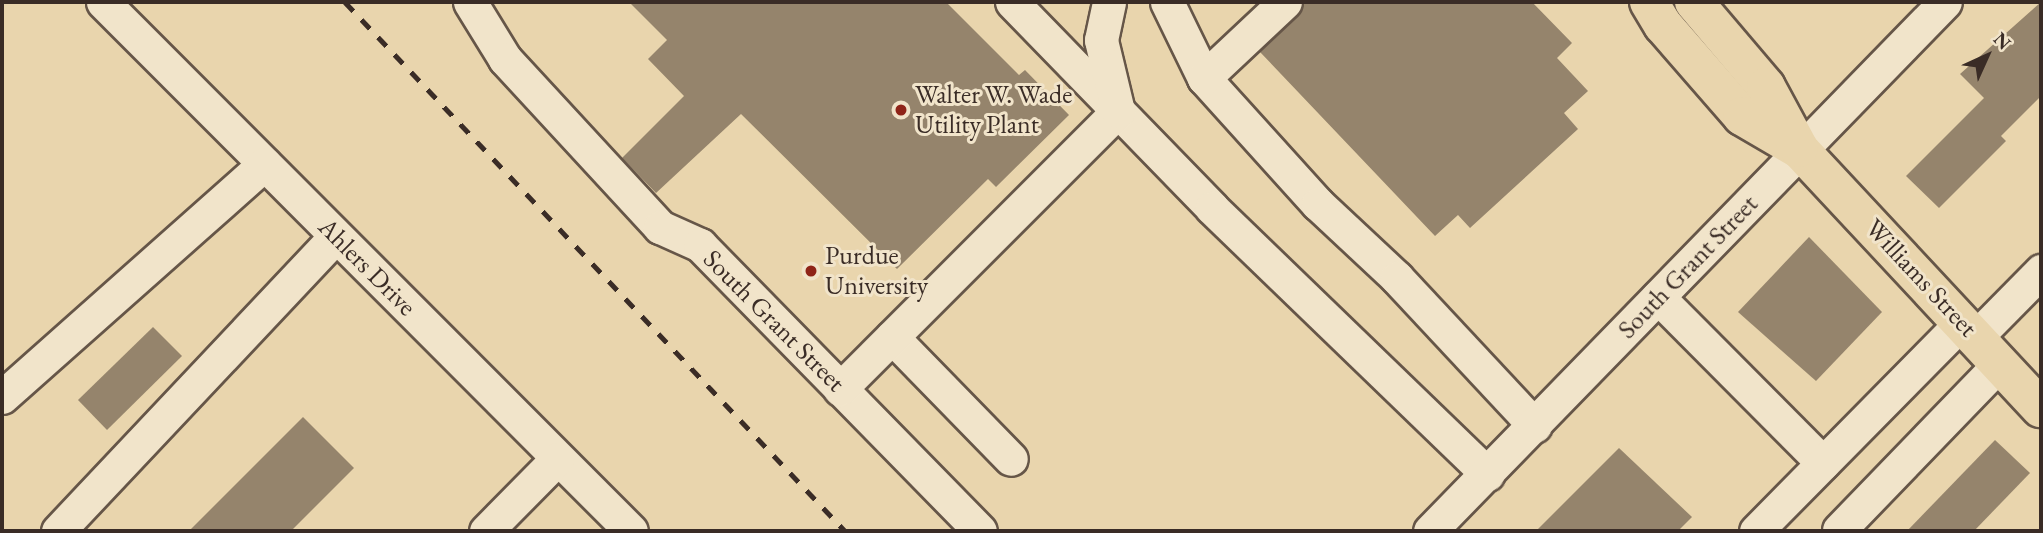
<!DOCTYPE html>
<style>
body{margin:0}
#map{position:relative;width:2043px;height:533px;overflow:hidden;background:#e9d5ad;font-family:"EB Garamond",serif}
div>[style]{position:absolute}
[style*='--x']{left:calc(var(--x)*1px);top:calc(var(--y)*1px);width:calc(var(--w)*1px);rotate:calc(var(--a)*1deg)}
.building>*{inset:0;background:#95846c}
.roads{filter:drop-shadow(2px 0 #665648) drop-shadow(-2px 0 #665648) drop-shadow(0 2px #665648) drop-shadow(0 -2px #665648)}
.minor>*{height:33px;margin:-16.5px;padding:0 16.5px;transform-origin:16.5px;border-radius:16.5px;background:#f1e4ca}
.major>*{height:38px;margin:-19px;padding:0 19px;transform-origin:19px;border-radius:19px;background:#e9d5ad}
.rail>*{height:5px;margin-top:-2.5px;transform-origin:0;background:repeating-linear-gradient(90deg,#3a2c26 0 12px,transparent 0 24px)}
.dots>*{width:19px;height:19px;translate:-50% -50%;box-sizing:border-box;border:4px solid #f1e4ca;border-radius:50%}
span{translate:-50% -50%;white-space:nowrap;text-align:center;line-height:1.15;-webkit-text-stroke:6px #f1e4ca;paint-order:stroke}
.poi-label{font-size:26px;color:#3a2c26}
.left{translate:0 -50%;text-align:left}
.street-label{font-size:26px;color:#3a2c26}
.frame{position:absolute;inset:0;border:4px solid #3a2c26;pointer-events:none}
.north{position:absolute;left:1952px;top:21px;width:70px;height:70px;-webkit-text-stroke:5px #f1e4ca;paint-order:stroke;rotate:45deg;font-size:19px;font-weight:700;line-height:28px;text-align:center;color:#3a2c26}
.north::after{content:'';display:block;margin:auto;width:24px;height:32px;background:#3a2c26;clip-path:polygon(50% 0,100% 100%,50% 72%,0 100%)}
</style>
<div id="map">
<div class="building">
<div style="clip-path:polygon(629px 2px,946px 2px,1019px 75px,1025px 70px,1069px 115px,996px 187px,988px 179px,897px 269px,741px 114px,656px 193px,622px 158px,684px 96px,648px 59px,667px 40px)"></div>
<div style="clip-path:polygon(1304px 2px,1532px 2px,1572px 43px,1557px 58px,1588px 91px,1564px 113px,1578px 129px,1470px 228px,1458px 215px,1435px 236px,1260px 52px,1298px 16px)"></div>
<div style="clip-path:polygon(2041px 2px,2041px 96px,2001px 136px,2006px 141px,1939px 208px,1906px 176px,1984px 98px,1960px 74px)"></div>
<div style="clip-path:polygon(1809px 237px,1882px 312px,1816px 381px,1738px 312px)"></div>
<div style="clip-path:polygon(153px 327px,182px 356px,107px 430px,78px 400px)"></div>
<div style="clip-path:polygon(303px 417px,354px 468px,291px 531px,189px 531px)"></div>
<div style="clip-path:polygon(1995px 440px,2030px 473px,1974px 531px,1907px 531px)"></div>
<div style="clip-path:polygon(1619px 448px,1692px 517px,1678px 531px,1536px 531px)"></div>
</div>
<div class="roads">
<div class="minor">
<div style="--x:103;--y:2;--w:747;--a:45.05"></div>
<div style="--x:470;--y:2;--w:67;--a:58.4"></div>
<div style="--x:505;--y:59;--w:229;--a:47.3"></div>
<div style="--x:660;--y:227;--w:44;--a:24.2"></div>
<div style="--x:700;--y:245;--w:400;--a:45.6"></div>
<div style="--x:1012;--y:2;--w:287;--a:45.8"></div>
<div style="--x:1212;--y:208;--w:383;--a:44"></div>
<div style="--x:1167;--y:2;--w:85;--a:64"></div>
<div style="--x:1204;--y:78;--w:170;--a:47.9"></div>
<div style="--x:1318;--y:204;--w:108;--a:43.1"></div>
<div style="--x:1397;--y:278;--w:202;--a:47"></div>
<div style="--x:1204;--y:78;--w:111;--a:-43.2"></div>
<div style="--x:1658;--y:297;--w:234;--a:45.2"></div>
<div style="--x:892;--y:337;--w:170;--a:45.7"></div>
<div style="--x:1976;--y:337;--w:93;--a:-45.4"></div>
<div style="--x:840;--y:389;--w:393;--a:-45"></div>
<div style="--x:1118;--y:111;--w:73;--a:-103.5"></div>
<div style="--x:1101;--y:40;--w:39;--a:-78"></div>
<div style="--x:2;--y:397;--w:351;--a:-41.6"></div>
<div style="--x:1839;--y:530;--w:232;--a:-46"></div>
<div style="--x:58;--y:531;--w:405;--a:-46.7"></div>
<div style="--x:486;--y:531;--w:101;--a:-45.4"></div>
<div style="--x:1430;--y:531;--w:738;--a:-45.77"></div>
<div style="--x:1756;--y:531;--w:293;--a:-45.4"></div>
</div>
<div class="major">
<div style="--x:1649;--y:2;--w:27;--a:59"></div>
<div style="--x:1663;--y:25;--w:121;--a:49"></div>
<div style="--x:1742;--y:116;--w:67;--a:30.4"></div>
<div style="--x:1800;--y:150;--w:353;--a:47"></div>
<div style="--x:1694;--y:2;--w:111;--a:49.7"></div>
<div style="--x:1766;--y:87;--w:69;--a:61.6"></div>
</div>
</div>
<div class="rail">
<div style="--x:345;--y:2;--w:728;--a:46.61"></div>
</div>
<div class="dots">
<div style="left:901px;top:110px;background:#8f2418"></div>
<div style="left:811px;top:271px;background:#8f2418"></div>
</div>
<div class="poi-label">
<span class="left" style="left:915px;top:110px">Walter W. Wade<br>Utility Plant</span>
<span class="left" style="left:825px;top:271px">Purdue<br>University</span>
</div>
<div class="street-label">
<span style="left:367px;top:267px;rotate:45deg">Ahlers Drive</span>
<span style="left:1688px;top:267px;rotate:-46deg">South Grant Street</span>
<span style="left:1921px;top:278px;rotate:47deg">Williams Street</span>
<span style="left:774px;top:321px;rotate:45deg">South Grant Street</span>
</div>
<div class="frame"></div>
<div class="north">N</div>
</div>
